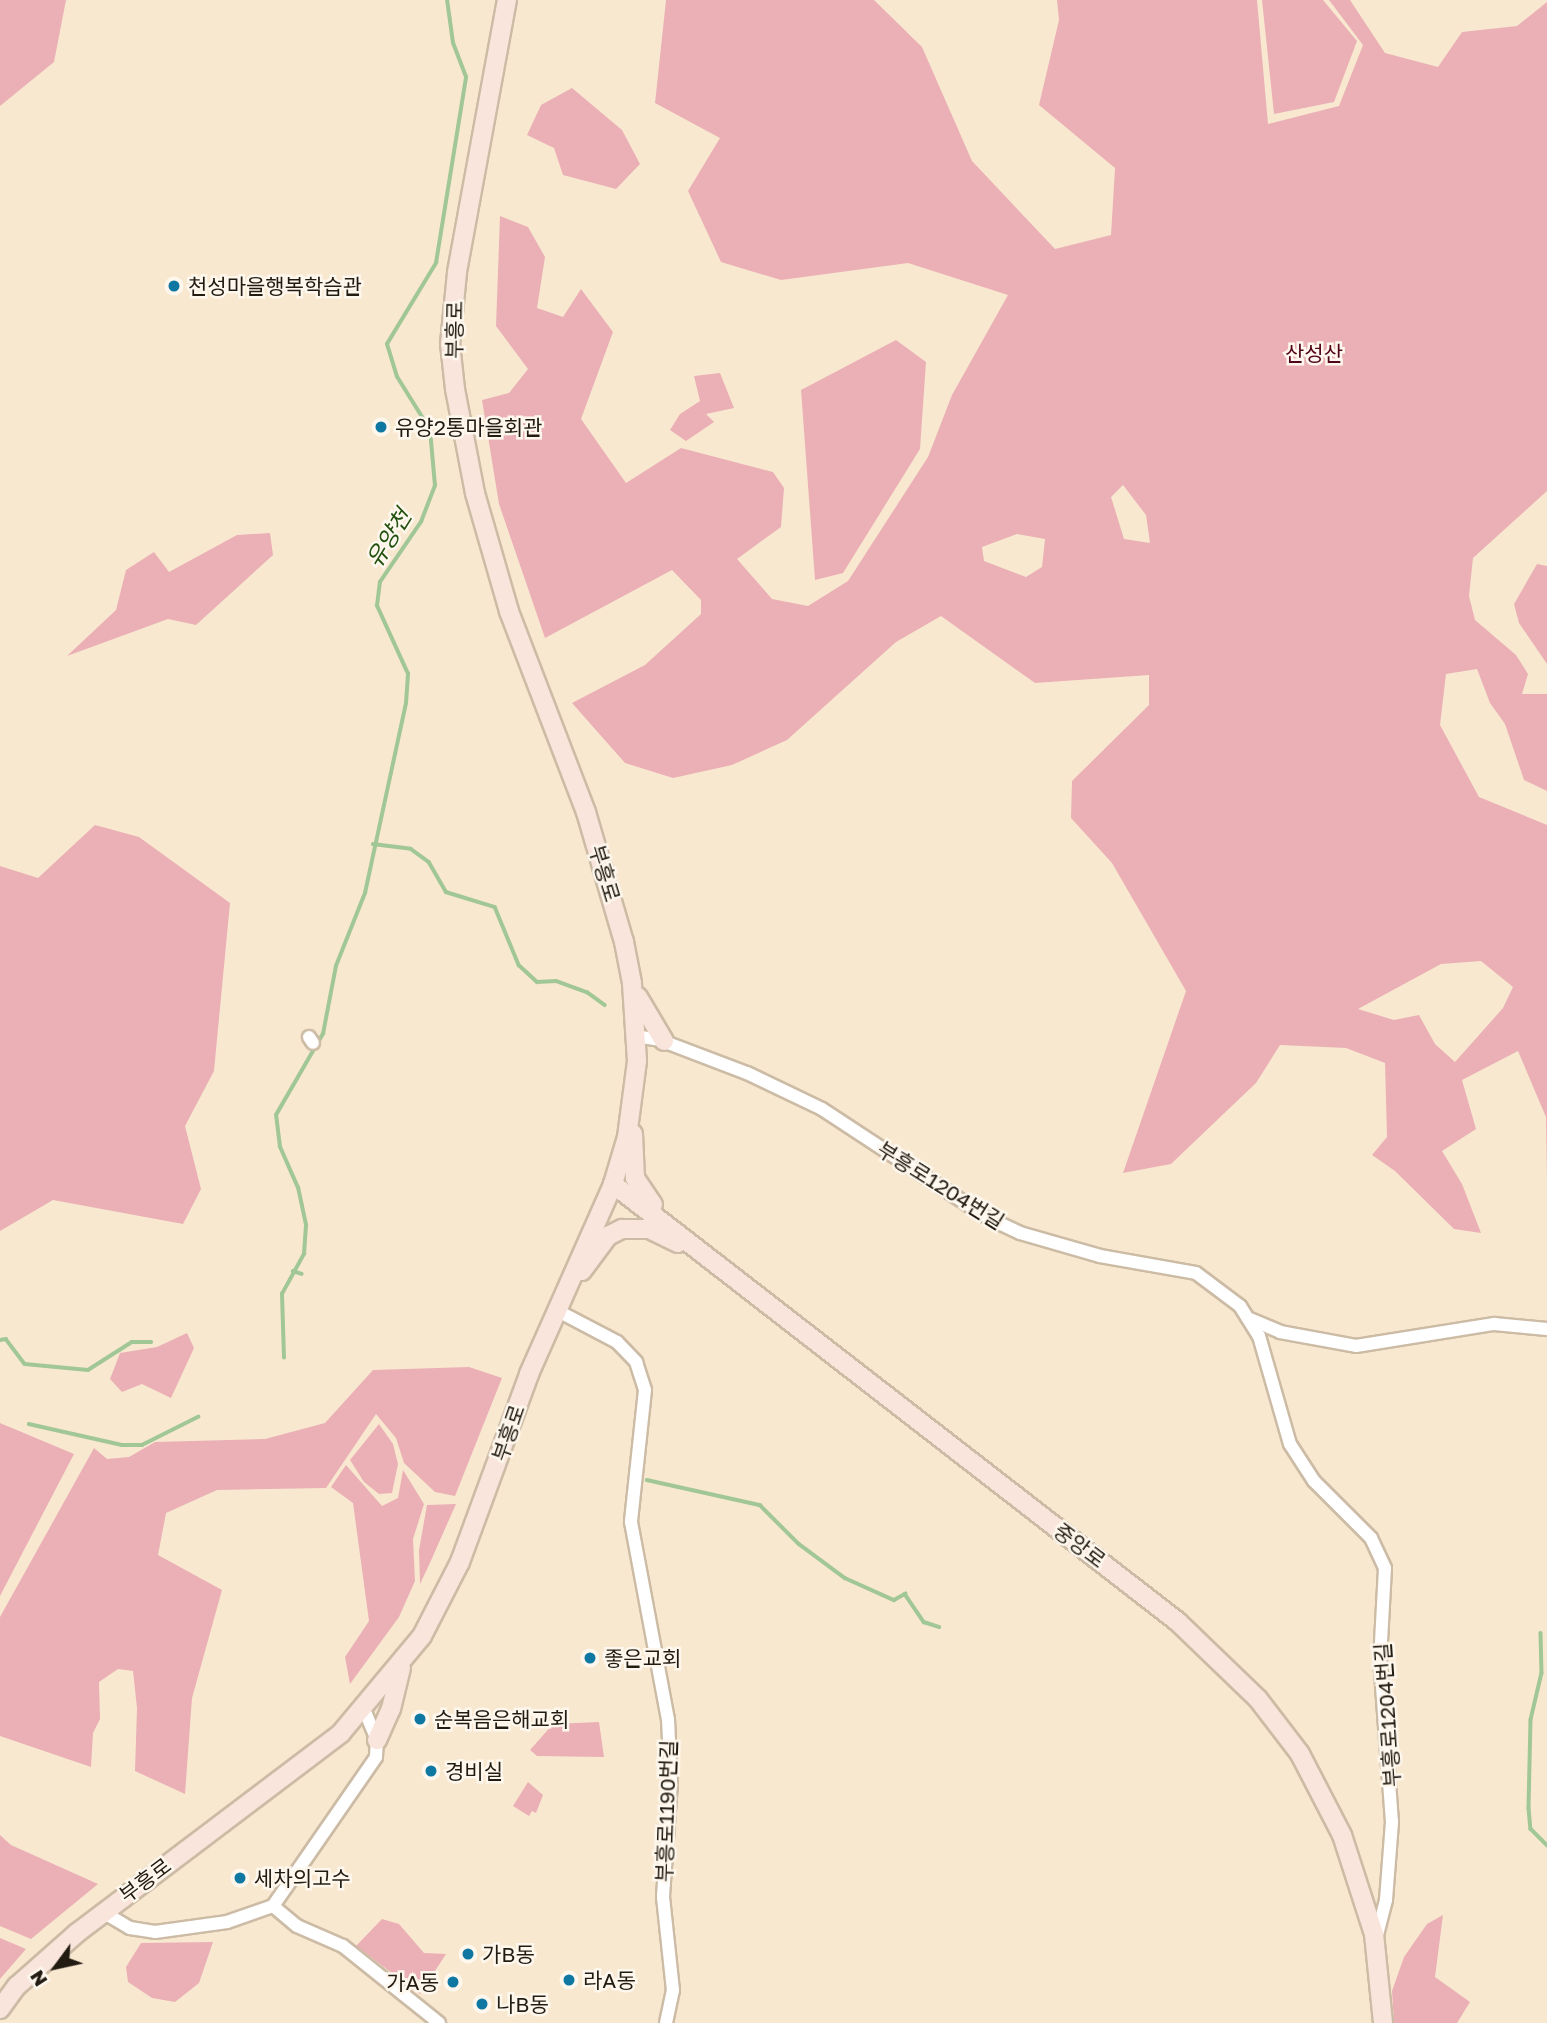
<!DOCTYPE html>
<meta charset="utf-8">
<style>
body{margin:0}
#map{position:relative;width:1547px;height:2023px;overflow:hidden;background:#f9e8d0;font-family:"Golos Text","Noto Sans KR",sans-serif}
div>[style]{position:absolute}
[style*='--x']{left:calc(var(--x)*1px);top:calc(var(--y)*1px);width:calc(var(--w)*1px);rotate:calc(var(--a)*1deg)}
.green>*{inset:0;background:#eab0b6}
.stream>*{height:3.5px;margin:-1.75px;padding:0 1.75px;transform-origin:1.75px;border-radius:1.75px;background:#a1c796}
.roads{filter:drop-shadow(2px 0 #ccbba5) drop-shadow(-2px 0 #ccbba5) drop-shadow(0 2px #ccbba5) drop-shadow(0 -2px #ccbba5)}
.street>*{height:12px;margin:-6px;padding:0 6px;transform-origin:6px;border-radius:6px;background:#fff}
.secondary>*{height:18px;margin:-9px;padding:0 9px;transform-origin:9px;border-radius:9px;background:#fae5dc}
.dots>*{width:19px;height:19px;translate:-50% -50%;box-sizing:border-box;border:4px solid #fef7ed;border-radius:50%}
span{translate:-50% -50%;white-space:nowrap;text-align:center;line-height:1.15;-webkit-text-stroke:5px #fef7ed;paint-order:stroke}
.poi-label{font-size:21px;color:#211b12}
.left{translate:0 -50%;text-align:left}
.right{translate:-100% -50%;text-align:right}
.street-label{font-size:21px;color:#211b12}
.park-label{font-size:21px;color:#51031a}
.water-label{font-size:23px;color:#21510e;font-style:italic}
.north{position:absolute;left:21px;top:1932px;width:70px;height:70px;-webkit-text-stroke:5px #fef7ed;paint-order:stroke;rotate:237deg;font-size:19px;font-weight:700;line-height:28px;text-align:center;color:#211b12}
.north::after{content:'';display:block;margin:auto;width:24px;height:32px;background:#211b12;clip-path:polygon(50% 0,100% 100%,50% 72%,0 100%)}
</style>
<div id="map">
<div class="green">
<div style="clip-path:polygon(0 0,66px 0,54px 62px,0 106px)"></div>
<div style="clip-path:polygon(evenodd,666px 0,874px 0,922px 47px,972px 161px,1055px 249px,1111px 235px,1115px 168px,1039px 105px,1059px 20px,1057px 0,1257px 0,1268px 124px,1339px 106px,1363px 45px,1329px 0,1350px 0,1385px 53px,1438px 67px,1462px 32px,1517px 26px,1547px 2px,1547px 491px,1473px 558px,1469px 596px,1475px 620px,1516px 655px,1528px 674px,1522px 694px,1547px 694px,1547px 791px,1524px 780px,1505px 724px,1490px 703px,1477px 669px,1446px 674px,1440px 725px,1479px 797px,1547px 825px,1547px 1179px,1546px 1117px,1518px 1051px,1462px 1080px,1476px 1129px,1442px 1151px,1462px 1184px,1481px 1233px,1454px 1229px,1395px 1171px,1372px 1155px,1387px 1137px,1385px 1063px,1346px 1048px,1280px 1045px,1256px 1083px,1171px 1164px,1123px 1173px,1186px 991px,1112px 863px,1071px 818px,1072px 781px,1149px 705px,1149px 675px,1035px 683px,941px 616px,896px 642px,787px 740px,732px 765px,673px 778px,625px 763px,572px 703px,645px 665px,701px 614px,701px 600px,672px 570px,545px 638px,499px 504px,482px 400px,509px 393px,528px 369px,496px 326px,500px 216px,528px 227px,545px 257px,537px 308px,563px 317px,581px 289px,613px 332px,581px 419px,626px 483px,681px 448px,773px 472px,784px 488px,781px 527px,737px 559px,772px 599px,808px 606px,848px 581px,928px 457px,952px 395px,1008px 295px,908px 263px,781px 280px,721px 262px,688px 191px,720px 138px,655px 103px,666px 0,1123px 485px,1146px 515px,1150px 543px,1124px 539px,1111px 497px,1123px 485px,666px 0,1017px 534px,1045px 539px,1042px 567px,1026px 577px,984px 561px,982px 547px,1017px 534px,666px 0,1481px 961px,1513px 987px,1503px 1008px,1455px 1062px,1435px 1044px,1419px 1015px,1394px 1020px,1358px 1009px,1441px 964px,1481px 961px)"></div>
<div style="clip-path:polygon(1262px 0,1323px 0,1357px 41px,1334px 102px,1274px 114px)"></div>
<div style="clip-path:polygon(572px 88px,622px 130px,640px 164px,616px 189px,563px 175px,554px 148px,527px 135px,541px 105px)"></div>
<div style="clip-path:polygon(896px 340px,926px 362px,920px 449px,843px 573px,815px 580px,801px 390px)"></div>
<div style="clip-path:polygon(720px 373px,734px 408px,706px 414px,714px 422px,686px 441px,670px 430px,680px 414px,700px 401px,694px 376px)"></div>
<div style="clip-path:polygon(270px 533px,273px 555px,196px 625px,168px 619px,67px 656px,116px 610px,126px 570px,154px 552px,169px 572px,237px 535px)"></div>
<div style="clip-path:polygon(1537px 564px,1547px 566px,1547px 664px,1519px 623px,1514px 604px)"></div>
<div style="clip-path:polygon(95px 825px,139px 837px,230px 903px,214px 1071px,185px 1126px,201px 1189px,183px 1224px,53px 1200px,0 1231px,0 866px,38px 878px)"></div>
<div style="clip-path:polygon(187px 1333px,194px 1348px,171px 1398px,142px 1384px,122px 1392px,110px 1379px,120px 1353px,157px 1347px)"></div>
<div style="clip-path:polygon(469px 1367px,502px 1378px,455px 1496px,435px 1492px,404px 1463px,396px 1438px,376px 1414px,326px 1488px,217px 1490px,166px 1513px,158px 1555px,222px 1590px,192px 1698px,185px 1794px,135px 1771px,137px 1708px,133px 1671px,118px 1669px,99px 1682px,100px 1719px,93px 1733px,91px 1767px,0 1736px,0 1617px,94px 1448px,107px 1459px,129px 1457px,155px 1442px,265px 1439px,325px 1423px,373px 1370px)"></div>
<div style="clip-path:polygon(0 1423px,74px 1454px,0 1596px)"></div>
<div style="clip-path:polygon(379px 1424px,393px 1444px,398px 1464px,392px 1493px,379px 1494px,364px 1482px,350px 1460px)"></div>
<div style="clip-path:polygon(346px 1465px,382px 1506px,398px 1498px,403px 1470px,424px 1504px,413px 1539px,415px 1581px,399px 1617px,350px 1684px,345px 1657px,369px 1621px,353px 1503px,331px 1487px)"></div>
<div style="clip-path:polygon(456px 1504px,429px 1565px,420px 1584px,419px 1550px,427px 1505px)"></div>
<div style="clip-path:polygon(599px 1722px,604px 1757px,537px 1756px,530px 1750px,553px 1724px)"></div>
<div style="clip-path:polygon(528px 1782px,543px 1795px,536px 1813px,532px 1811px,529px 1816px,513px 1806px)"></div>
<div style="clip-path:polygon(0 1835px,11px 1845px,98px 1884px,31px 1939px,0 1926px)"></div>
<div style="clip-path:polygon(1443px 1915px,1435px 1977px,1470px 2002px,1457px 2023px,1394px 2023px,1392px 1991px,1404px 1957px,1427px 1924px)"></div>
<div style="clip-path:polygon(382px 1919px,399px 1924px,424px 1953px,446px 1954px,420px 1994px,356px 1946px)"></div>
<div style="clip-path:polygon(0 1938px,26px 1949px,0 1979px)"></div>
<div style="clip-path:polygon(213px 1942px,199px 1983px,175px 2002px,152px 1998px,128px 1982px,126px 1967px,141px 1943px)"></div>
</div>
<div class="stream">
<div style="--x:373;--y:844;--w:38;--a:7"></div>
<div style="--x:411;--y:849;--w:22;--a:36"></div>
<div style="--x:429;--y:862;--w:34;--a:60"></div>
<div style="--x:446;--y:892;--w:51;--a:17"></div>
<div style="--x:495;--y:907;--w:63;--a:67.5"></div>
<div style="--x:519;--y:965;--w:25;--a:43"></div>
<div style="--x:537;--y:982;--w:19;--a:-3"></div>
<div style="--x:556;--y:981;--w:33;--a:20"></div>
<div style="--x:587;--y:992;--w:22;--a:36"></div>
<div style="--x:293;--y:1271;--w:9;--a:18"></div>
<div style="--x:0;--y:1340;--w:6;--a:-9"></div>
<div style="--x:6;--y:1339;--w:31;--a:53"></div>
<div style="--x:25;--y:1364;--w:63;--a:5.4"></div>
<div style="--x:88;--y:1370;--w:52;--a:-32.5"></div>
<div style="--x:132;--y:1342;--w:19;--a:0"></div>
<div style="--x:284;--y:1358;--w:64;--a:-91.8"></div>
<div style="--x:282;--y:1294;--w:46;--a:-61.2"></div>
<div style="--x:304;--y:1254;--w:29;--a:-86"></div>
<div style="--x:306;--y:1225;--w:38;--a:-102"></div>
<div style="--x:298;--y:1188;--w:45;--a:-113.7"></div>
<div style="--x:280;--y:1147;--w:32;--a:-97"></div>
<div style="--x:276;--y:1115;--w:94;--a:-59.9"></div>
<div style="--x:323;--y:1034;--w:69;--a:-79.2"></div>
<div style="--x:336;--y:966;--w:79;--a:-68.3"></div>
<div style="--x:365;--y:893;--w:194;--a:-77.8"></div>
<div style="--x:406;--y:703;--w:29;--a:-86"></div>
<div style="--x:408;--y:674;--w:75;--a:-114.5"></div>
<div style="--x:377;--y:606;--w:24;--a:-83"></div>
<div style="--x:380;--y:582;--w:73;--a:-55.7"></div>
<div style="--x:421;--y:522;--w:39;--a:-69"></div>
<div style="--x:435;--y:486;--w:56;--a:-95.1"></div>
<div style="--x:430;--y:430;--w:62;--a:-121.9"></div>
<div style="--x:397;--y:377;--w:34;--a:-107"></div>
<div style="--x:387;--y:344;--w:95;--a:-58.8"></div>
<div style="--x:436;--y:263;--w:188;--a:-80.8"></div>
<div style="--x:466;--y:77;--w:36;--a:-111"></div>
<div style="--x:453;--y:43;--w:43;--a:-97.9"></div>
<div style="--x:29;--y:1424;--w:95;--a:12.7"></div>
<div style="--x:122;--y:1445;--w:20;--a:0"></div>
<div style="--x:142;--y:1445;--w:63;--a:-26.6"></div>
<div style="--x:647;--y:1480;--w:116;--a:12.5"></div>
<div style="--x:760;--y:1505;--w:55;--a:45"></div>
<div style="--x:799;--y:1544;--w:57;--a:36.5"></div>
<div style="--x:845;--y:1578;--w:54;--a:24.2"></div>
<div style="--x:894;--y:1600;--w:13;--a:-29"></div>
<div style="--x:905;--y:1594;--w:34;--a:56"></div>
<div style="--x:924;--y:1622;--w:16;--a:18"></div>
<div style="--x:1541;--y:1633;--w:40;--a:88.6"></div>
<div style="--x:1542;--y:1673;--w:48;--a:103.2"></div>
<div style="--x:1531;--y:1720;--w:88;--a:91.3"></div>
<div style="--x:1529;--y:1808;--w:21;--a:85"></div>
<div style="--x:1531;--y:1829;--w:23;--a:45"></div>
</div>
<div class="roads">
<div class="street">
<div style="--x:635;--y:1036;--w:25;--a:9"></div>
<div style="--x:660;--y:1040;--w:93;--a:20.8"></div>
<div style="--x:747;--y:1073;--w:83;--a:25.6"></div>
<div style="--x:822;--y:1109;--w:199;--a:33.3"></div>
<div style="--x:988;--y:1218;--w:35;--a:25"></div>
<div style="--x:1020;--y:1233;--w:83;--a:16"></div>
<div style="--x:1100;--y:1256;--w:97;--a:10"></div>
<div style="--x:1196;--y:1273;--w:55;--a:36.9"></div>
<div style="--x:1240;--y:1306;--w:36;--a:58"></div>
<div style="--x:1259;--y:1336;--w:112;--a:74"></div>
<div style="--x:1290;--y:1444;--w:44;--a:57"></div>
<div style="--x:1314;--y:1481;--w:81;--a:45"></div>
<div style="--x:1371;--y:1538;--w:33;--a:65"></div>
<div style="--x:1385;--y:1568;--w:91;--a:93.1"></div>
<div style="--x:1380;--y:1659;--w:163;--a:85.8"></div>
<div style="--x:1392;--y:1822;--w:78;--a:94.4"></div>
<div style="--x:1386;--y:1900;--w:40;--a:104.4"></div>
<div style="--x:309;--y:1037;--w:7;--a:56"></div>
<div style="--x:558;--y:1311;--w:67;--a:27.7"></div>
<div style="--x:617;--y:1342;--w:28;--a:46"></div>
<div style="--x:636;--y:1362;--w:29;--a:72"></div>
<div style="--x:645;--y:1390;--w:133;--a:96.1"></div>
<div style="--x:631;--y:1522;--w:200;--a:79.4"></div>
<div style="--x:668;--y:1719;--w:63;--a:87.3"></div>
<div style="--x:671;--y:1782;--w:115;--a:94"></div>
<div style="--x:663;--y:1897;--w:94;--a:83.9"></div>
<div style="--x:673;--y:1990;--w:34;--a:102"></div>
<div style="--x:1250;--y:1319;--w:33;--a:23"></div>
<div style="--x:1280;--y:1332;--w:77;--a:10.4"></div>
<div style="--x:1356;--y:1346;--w:140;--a:-9.1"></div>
<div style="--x:1494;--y:1324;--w:53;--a:5.4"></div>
<div style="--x:273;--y:1906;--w:181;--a:-55.3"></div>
<div style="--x:376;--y:1757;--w:17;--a:-87"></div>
<div style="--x:377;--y:1740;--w:34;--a:-113"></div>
<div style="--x:273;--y:1906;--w:31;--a:40"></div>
<div style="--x:297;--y:1926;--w:50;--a:23.5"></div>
<div style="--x:343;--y:1946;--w:123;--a:38.7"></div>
<div style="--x:103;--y:1912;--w:31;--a:31"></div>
<div style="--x:130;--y:1928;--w:25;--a:9"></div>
<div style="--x:155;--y:1932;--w:73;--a:-7.9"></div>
<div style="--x:227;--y:1922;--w:49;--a:-19.2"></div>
</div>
<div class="secondary">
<div style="--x:638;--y:997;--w:51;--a:59.4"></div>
<div style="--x:633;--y:1134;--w:44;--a:87.4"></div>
<div style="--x:635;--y:1178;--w:32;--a:56"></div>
<div style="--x:613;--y:1184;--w:715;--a:37.78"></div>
<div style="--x:1178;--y:1622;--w:111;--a:43.9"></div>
<div style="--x:1258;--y:1699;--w:69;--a:52.6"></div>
<div style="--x:1300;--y:1754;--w:91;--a:62.6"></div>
<div style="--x:1342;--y:1835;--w:104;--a:72.1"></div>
<div style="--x:1374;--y:1934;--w:89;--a:84.2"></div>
<div style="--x:582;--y:1271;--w:44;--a:-53.4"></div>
<div style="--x:608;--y:1236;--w:16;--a:-27"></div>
<div style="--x:622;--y:1229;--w:27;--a:0"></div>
<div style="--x:649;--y:1229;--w:32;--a:26"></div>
<div style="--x:377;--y:1740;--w:34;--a:-66"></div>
<div style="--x:391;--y:1709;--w:42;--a:-76.3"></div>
<div style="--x:0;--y:2009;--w:29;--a:-54"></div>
<div style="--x:17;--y:1986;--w:80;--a:-41.5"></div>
<div style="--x:77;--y:1933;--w:331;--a:-37.1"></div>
<div style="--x:341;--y:1733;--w:126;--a:-50.1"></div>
<div style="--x:422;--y:1636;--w:83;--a:-62.8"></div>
<div style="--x:460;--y:1562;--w:200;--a:-69.8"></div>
<div style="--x:529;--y:1374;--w:208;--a:-66.1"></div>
<div style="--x:613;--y:1184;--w:49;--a:-73.4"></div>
<div style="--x:627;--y:1137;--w:77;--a:-82.5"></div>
<div style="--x:637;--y:1061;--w:78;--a:-93.7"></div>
<div style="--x:632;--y:983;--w:42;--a:-101"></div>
<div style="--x:624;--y:942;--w:135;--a:-106.3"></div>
<div style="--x:586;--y:812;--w:215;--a:-111"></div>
<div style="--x:509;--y:611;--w:123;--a:-106.1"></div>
<div style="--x:475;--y:493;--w:106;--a:-100.9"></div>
<div style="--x:455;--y:389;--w:45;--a:-96.3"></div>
<div style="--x:450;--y:344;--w:72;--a:-84.4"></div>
<div style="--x:457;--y:272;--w:277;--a:-79.6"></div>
</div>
</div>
<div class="dots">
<div style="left:174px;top:286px;background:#0e77a2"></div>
<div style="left:381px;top:427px;background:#0e77a2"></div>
<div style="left:590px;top:1658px;background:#0e77a2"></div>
<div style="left:420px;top:1719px;background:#0e77a2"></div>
<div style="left:431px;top:1771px;background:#0e77a2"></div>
<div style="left:240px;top:1878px;background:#0e77a2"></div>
<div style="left:468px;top:1954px;background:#0e77a2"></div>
<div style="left:569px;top:1980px;background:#0e77a2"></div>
<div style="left:453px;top:1982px;background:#0e77a2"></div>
<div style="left:482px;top:2004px;background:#0e77a2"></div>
</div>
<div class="poi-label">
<span class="left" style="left:188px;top:286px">천성마을행복학습관</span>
<span class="left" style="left:395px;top:427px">유양2통마을회관</span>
<span class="left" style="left:604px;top:1658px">좋은교회</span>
<span class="left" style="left:434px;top:1719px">순복음은해교회</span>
<span class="left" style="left:445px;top:1771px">경비실</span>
<span class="left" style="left:254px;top:1878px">세차의고수</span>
<span class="left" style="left:482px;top:1954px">가B동</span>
<span class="left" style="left:583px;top:1980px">라A동</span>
<span class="right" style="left:439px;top:1982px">가A동</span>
<span class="left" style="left:496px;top:2004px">나B동</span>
</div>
<div class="street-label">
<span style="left:454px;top:330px;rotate:-89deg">부흥로</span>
<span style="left:605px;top:873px;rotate:73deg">부흥로</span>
<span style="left:941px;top:1185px;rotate:32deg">부흥로1204번길</span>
<span style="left:508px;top:1433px;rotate:-71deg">부흥로</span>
<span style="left:1080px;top:1545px;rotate:37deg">중앙로</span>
<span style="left:1387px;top:1715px;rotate:-94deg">부흥로1204번길</span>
<span style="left:666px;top:1811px;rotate:-88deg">부흥로1190번길</span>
<span style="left:145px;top:1880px;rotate:-37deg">부흥로</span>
</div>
<div class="park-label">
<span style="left:1314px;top:353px">산성산</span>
</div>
<div class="water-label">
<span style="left:388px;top:538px;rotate:-58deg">유양천</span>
</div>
<div class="north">N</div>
</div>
